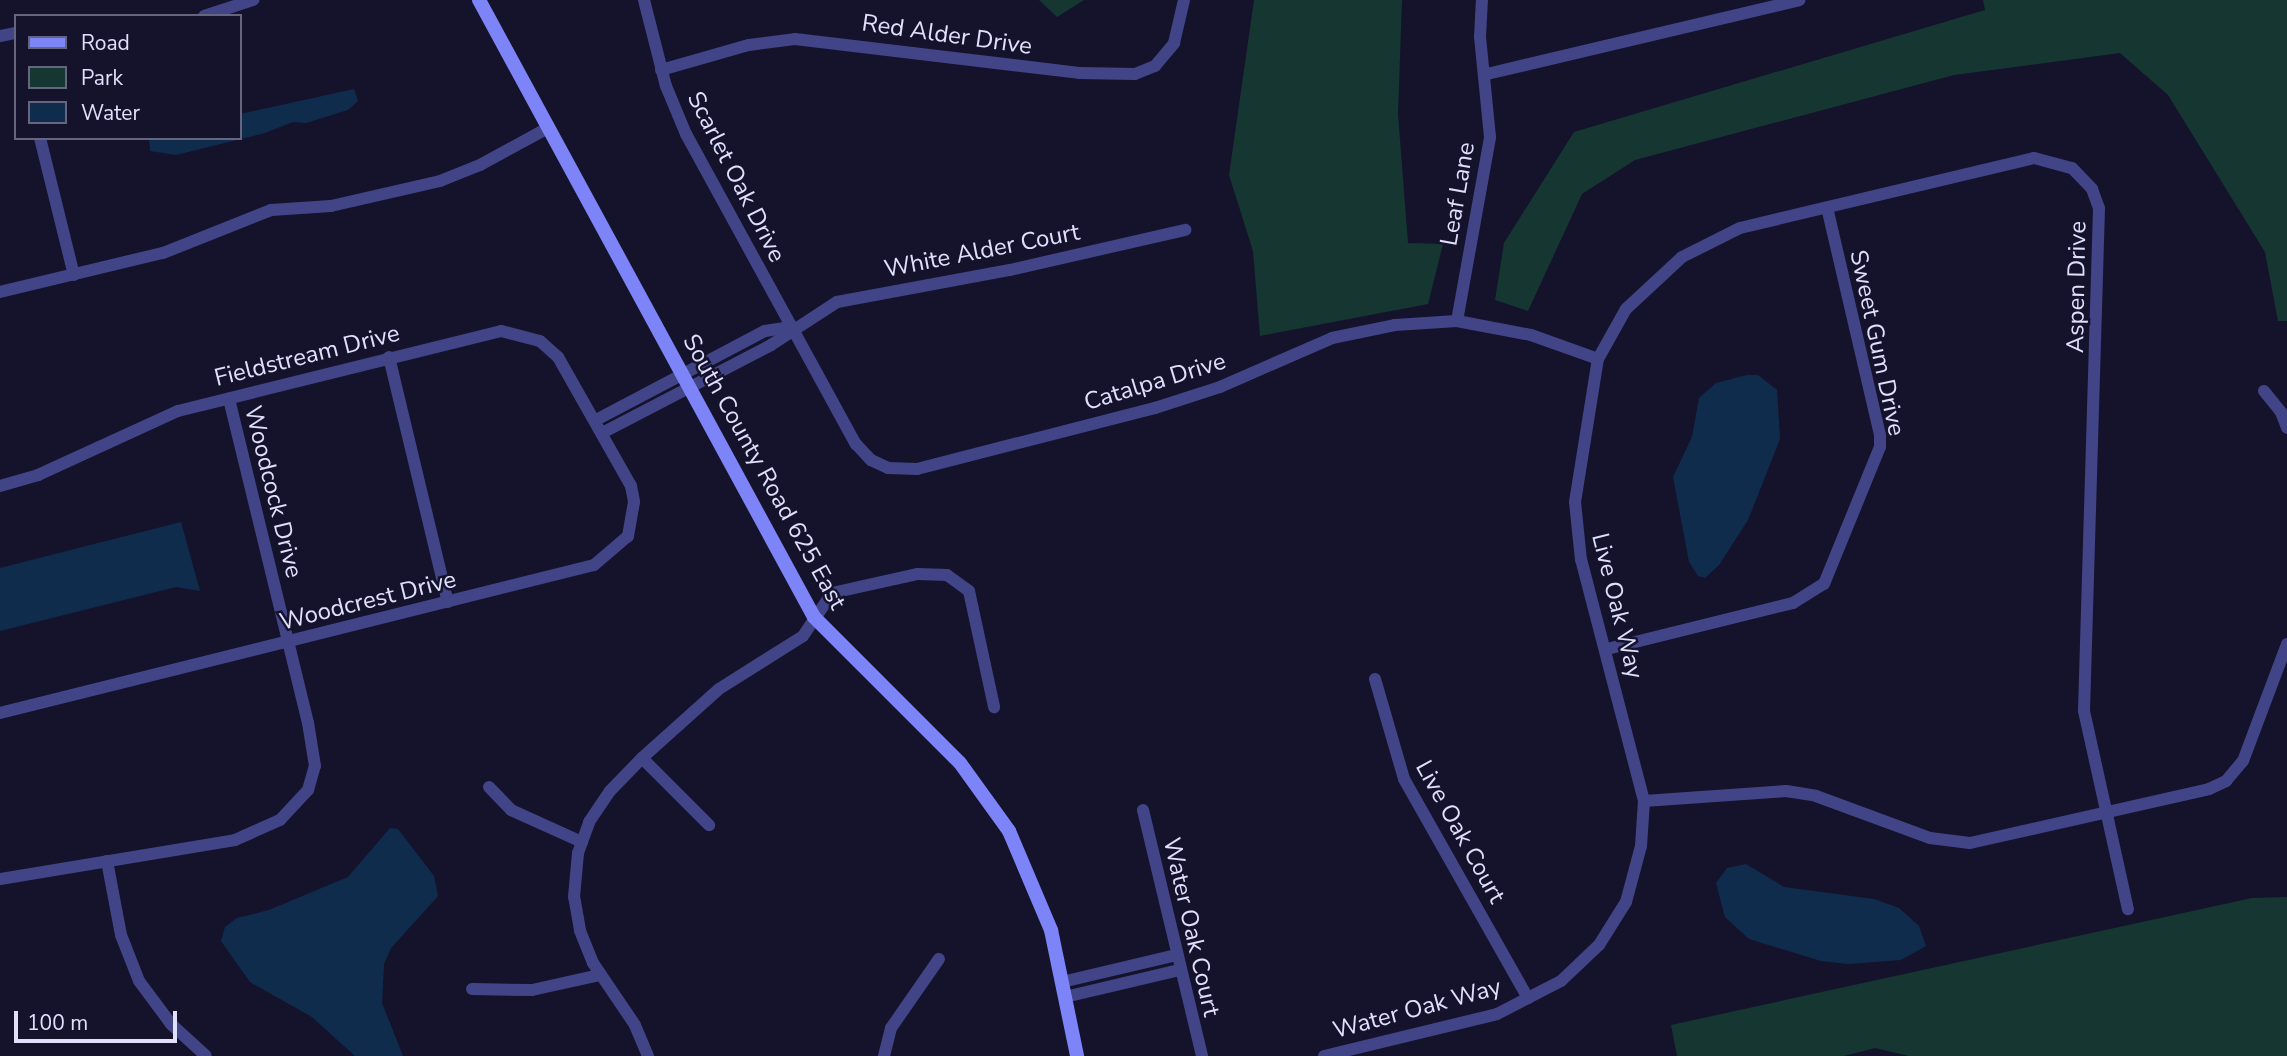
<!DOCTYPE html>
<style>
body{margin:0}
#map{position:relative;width:2287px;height:1056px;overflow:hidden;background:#15132c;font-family:"Nunito Sans",sans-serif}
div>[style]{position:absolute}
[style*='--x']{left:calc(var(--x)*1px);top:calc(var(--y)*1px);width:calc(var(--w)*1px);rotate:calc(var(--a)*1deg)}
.green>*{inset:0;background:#163632}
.water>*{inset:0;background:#102c4d}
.street>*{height:12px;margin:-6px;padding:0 6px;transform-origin:6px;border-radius:6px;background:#414588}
.secondary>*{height:14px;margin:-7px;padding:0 7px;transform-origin:7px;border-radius:7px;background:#7c84f8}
span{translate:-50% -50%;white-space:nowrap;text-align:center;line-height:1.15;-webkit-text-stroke:5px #15132c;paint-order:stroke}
.street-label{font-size:24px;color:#e0e0fd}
.legend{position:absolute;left:14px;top:14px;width:228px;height:126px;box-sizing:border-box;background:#15132c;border:2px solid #666580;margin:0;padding:9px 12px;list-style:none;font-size:21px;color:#e0e0fd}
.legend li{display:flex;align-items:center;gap:14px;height:35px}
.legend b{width:35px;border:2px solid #666580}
.scale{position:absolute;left:14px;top:1011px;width:163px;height:32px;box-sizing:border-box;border:4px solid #e0e0fd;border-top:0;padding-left:9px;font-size:21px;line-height:24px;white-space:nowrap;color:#e0e0fd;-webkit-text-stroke:5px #15132c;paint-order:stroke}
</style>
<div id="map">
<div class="green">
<div style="clip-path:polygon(1039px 0,1084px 0,1057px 17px)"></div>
<div style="clip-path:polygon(1254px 0,1402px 0,1398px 114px,1408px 243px,1443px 244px,1428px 304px,1260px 336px,1253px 251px,1229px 175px)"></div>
<div style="clip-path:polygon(1983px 0,2287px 0,2287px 321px,2278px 321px,2265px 252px,2168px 95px,2120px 53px,1954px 75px,1635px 160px,1582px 194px,1528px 311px,1495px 300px,1504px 243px,1574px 132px,1985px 10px)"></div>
<div style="clip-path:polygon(2287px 897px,2287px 1056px,1909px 1056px,1875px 1048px,1844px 1056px,1677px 1056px,1671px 1025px,2252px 898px)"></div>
</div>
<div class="water">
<div style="clip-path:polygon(354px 89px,358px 101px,348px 110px,306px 123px,293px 122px,265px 133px,176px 155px,150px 151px,149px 138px,240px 138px,240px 114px)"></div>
<div style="clip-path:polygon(1747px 375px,1758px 375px,1777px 390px,1780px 439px,1748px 520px,1719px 565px,1705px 578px,1698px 576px,1689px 562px,1673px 477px,1692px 437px,1699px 398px,1716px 383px)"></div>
<div style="clip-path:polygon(181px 522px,200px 591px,176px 587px,0 631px,0 568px)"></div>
<div style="clip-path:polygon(390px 828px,398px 829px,434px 876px,438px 896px,391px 948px,384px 964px,382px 1003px,403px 1056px,355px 1056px,312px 1017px,250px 982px,221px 941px,225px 927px,237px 918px,269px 910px,348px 877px)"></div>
<div style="clip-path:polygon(1746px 864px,1784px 887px,1874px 899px,1899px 908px,1919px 926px,1926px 946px,1901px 960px,1848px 964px,1821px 961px,1749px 939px,1725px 917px,1716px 883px,1727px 868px)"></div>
</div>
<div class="street">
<div style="--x:644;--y:0;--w:89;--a:75.7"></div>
<div style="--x:666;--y:86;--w:52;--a:67.4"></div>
<div style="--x:686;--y:134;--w:354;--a:61.3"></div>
<div style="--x:856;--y:444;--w:22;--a:47"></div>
<div style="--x:871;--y:460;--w:19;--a:25"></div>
<div style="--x:888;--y:468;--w:29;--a:2"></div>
<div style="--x:917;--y:469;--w:246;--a:-14.4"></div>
<div style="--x:1155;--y:408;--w:68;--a:-17.9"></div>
<div style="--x:1220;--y:387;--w:122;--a:-23.6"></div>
<div style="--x:1332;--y:338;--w:64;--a:-11.7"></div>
<div style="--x:1395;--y:325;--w:62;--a:-3.7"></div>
<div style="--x:1457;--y:321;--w:75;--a:10.7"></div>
<div style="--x:1531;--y:335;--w:71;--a:19.7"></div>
<div style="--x:204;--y:16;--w:52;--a:-18.1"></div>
<div style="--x:0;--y:36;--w:16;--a:-11"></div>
<div style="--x:661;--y:70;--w:91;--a:-15.9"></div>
<div style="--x:749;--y:45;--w:46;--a:-7.4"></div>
<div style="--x:795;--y:39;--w:286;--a:6.8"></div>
<div style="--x:1079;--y:73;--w:56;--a:1"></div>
<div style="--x:1135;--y:74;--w:22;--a:-22"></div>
<div style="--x:1155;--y:66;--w:30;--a:-50"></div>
<div style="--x:1174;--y:43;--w:44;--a:-76.9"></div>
<div style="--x:1487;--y:74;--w:321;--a:-13.3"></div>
<div style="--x:40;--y:138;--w:141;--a:76.1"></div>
<div style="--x:0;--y:292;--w:168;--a:-13.5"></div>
<div style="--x:163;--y:253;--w:116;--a:-21.7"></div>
<div style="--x:271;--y:210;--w:60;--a:-3.8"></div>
<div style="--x:331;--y:206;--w:112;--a:-12.9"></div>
<div style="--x:440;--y:181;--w:43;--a:-21.8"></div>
<div style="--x:480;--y:165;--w:77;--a:-28.6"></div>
<div style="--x:1457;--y:321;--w:187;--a:-79.8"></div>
<div style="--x:1490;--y:137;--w:100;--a:-95.7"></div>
<div style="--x:1480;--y:37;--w:37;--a:-87"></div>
<div style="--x:389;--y:357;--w:252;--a:76.5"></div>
<div style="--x:2264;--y:391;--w:27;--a:51"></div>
<div style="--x:2281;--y:412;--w:17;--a:69"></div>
<div style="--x:596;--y:420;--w:191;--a:-27.8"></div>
<div style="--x:765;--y:331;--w:25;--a:-9"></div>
<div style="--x:602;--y:433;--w:191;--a:-27.5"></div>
<div style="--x:771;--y:345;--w:79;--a:-33.1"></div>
<div style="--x:837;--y:302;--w:176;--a:-10.5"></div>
<div style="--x:1010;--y:270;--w:180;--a:-12.9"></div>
<div style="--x:0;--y:486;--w:40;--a:-16"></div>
<div style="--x:38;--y:475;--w:154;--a:-24.6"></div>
<div style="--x:178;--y:411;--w:333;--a:-13.9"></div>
<div style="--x:501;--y:331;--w:40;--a:14.4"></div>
<div style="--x:540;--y:341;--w:24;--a:42"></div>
<div style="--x:558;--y:357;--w:148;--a:60.5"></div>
<div style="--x:631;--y:486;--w:16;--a:79"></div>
<div style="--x:634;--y:502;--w:35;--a:100"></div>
<div style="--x:628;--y:536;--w:45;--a:139.5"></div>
<div style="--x:594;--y:565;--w:612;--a:166.01"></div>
<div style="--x:1607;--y:649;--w:192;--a:-13.9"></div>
<div style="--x:1793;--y:603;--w:36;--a:-32"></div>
<div style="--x:1824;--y:584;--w:148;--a:-67.8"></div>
<div style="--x:1880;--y:447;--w:12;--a:-90"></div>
<div style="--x:1880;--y:435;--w:233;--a:-103.1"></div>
<div style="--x:1375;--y:679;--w:104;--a:73.8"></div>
<div style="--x:1404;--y:779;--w:252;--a:60.5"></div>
<div style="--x:642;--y:758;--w:95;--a:45"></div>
<div style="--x:489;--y:787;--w:32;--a:46"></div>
<div style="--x:511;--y:810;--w:78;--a:24.3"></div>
<div style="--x:1644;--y:801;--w:142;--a:-4"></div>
<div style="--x:1786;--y:791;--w:30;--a:9"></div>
<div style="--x:1816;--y:796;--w:121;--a:20.2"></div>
<div style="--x:1930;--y:838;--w:40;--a:7.1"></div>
<div style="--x:1970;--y:843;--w:245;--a:-12.7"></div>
<div style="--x:2209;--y:789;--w:19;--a:-25"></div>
<div style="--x:2226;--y:781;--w:26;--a:-50"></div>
<div style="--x:2243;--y:761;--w:125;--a:-69.4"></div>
<div style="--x:1143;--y:810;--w:253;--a:76.5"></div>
<div style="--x:107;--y:861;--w:75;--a:79.3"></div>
<div style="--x:121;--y:935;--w:49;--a:68.6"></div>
<div style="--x:139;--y:981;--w:54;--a:53.3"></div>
<div style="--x:171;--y:1024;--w:47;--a:42.4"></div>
<div style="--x:0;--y:879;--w:238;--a:-9.4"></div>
<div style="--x:235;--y:840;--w:49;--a:-24"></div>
<div style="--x:280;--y:820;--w:41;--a:-47"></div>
<div style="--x:308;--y:790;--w:25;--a:-74"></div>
<div style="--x:315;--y:766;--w:44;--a:-99.2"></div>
<div style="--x:308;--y:723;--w:334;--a:-103.7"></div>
<div style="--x:1062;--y:982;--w:117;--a:-13.3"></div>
<div style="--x:472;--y:989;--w:60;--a:1"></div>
<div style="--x:532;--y:990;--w:70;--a:-12.4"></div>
<div style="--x:1065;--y:997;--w:117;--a:-13.3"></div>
<div style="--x:648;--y:1056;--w:34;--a:-113"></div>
<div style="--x:635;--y:1025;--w:75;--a:-124.1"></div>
<div style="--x:593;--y:963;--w:35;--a:-112"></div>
<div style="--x:580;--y:930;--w:34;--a:-100"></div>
<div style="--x:574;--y:897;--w:44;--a:-84.8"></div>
<div style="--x:578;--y:853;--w:33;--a:-70"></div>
<div style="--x:589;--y:822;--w:37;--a:-56"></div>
<div style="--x:610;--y:791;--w:46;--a:-45.9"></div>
<div style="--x:642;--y:758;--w:103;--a:-41.9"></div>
<div style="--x:719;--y:689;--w:99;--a:-32.2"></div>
<div style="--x:803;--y:636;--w:52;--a:-56"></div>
<div style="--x:832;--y:593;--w:88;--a:-12.5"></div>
<div style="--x:918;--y:574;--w:29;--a:2"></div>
<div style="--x:947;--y:575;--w:27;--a:36"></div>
<div style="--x:969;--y:591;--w:119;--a:77.8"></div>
<div style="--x:884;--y:1056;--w:29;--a:-76"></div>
<div style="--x:891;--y:1028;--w:84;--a:-55.2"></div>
<div style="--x:1324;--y:1056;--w:178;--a:-13.6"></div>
<div style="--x:1497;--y:1014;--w:72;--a:-27.3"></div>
<div style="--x:1561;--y:981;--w:52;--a:-43.5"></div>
<div style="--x:1599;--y:945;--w:51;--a:-57.9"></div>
<div style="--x:1626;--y:902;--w:58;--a:-75"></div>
<div style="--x:1641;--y:846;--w:45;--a:-86.2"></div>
<div style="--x:1644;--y:801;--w:249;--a:-104.6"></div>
<div style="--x:1581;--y:560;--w:58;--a:-95.9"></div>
<div style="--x:1575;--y:502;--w:145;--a:-80.9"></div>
<div style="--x:1598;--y:359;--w:57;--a:-60.8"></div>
<div style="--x:1626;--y:309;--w:76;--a:-42.9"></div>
<div style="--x:1682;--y:257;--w:65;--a:-26.6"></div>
<div style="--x:1740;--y:228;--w:302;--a:-13.4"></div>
<div style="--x:2034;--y:158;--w:39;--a:15"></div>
<div style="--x:2072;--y:168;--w:29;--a:46"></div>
<div style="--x:2092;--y:189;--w:20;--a:70"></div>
<div style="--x:2099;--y:208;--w:503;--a:91.71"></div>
<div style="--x:2084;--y:711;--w:203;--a:77.5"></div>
</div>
<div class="secondary">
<div style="--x:479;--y:0;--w:702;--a:61.5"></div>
<div style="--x:814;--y:617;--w:206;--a:45"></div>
<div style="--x:960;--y:763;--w:84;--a:54.2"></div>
<div style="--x:1009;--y:831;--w:108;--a:67"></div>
<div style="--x:1051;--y:930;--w:129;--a:78.3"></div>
</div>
<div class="street-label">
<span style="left:947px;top:35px;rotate:8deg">Red Alder Drive</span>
<span style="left:736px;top:177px;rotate:63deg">Scarlet Oak Drive</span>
<span style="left:1458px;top:194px;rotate:-80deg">Leaf Lane</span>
<span style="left:982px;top:251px;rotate:-11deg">White Alder Court</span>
<span style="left:2077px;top:287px;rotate:-89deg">Aspen Drive</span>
<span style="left:1877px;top:343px;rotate:78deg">Sweet Gum Drive</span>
<span style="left:307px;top:356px;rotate:-14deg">Fieldstream Drive</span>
<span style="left:1155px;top:382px;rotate:-17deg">Catalpa Drive</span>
<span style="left:764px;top:472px;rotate:61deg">South County Road 625 East</span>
<span style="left:273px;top:492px;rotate:76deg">Woodcock Drive</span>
<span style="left:368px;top:601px;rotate:-14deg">Woodcrest Drive</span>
<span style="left:1617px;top:606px;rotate:76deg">Live Oak Way</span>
<span style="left:1460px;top:832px;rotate:61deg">Live Oak Court</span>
<span style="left:1191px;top:927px;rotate:77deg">Water Oak Court</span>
<span style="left:1417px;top:1009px;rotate:-15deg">Water Oak Way</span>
</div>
<ul class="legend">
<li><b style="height:9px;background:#7c84f8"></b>Road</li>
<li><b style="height:19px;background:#163632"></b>Park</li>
<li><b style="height:19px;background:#102c4d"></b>Water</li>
</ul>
<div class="scale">100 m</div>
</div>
